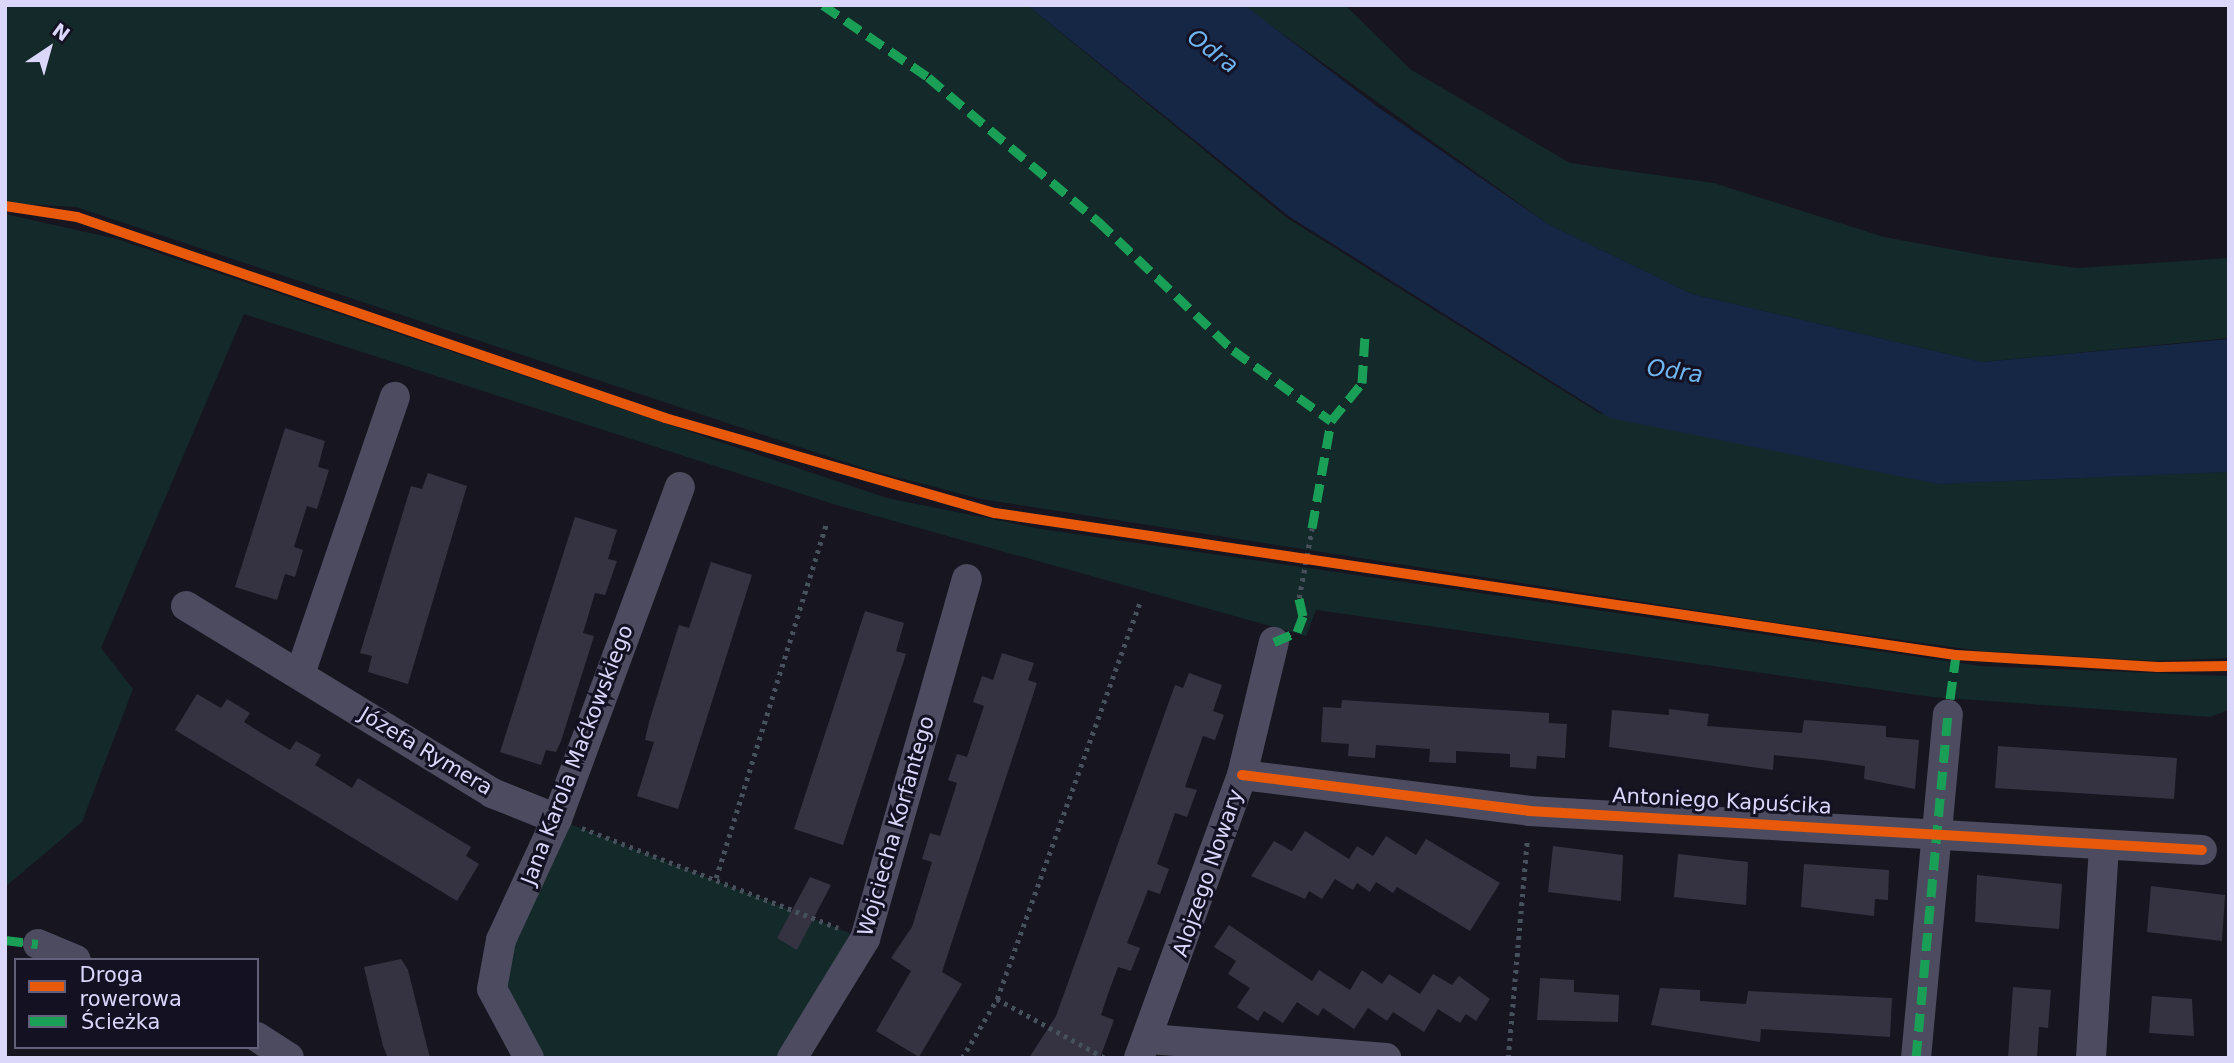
<!DOCTYPE html>
<meta charset="utf-8">
<style>
body{margin:0}
#map{position:relative;width:2234px;height:1063px;overflow:hidden;background:#17151f;font-family:"DejaVu Sans",sans-serif}
div>[style]{position:absolute}
[style*='--x']{left:calc(var(--x)*1px);top:calc(var(--y)*1px);width:calc(var(--w)*1px);rotate:calc(var(--a)*1deg)}
.green>*{inset:0;background:#142929}
.water>*{inset:0;background:#152745}
.building>*{inset:0;background:#353341}
.path>*{height:4.5px;margin-top:-2.25px;transform-origin:0;background:repeating-linear-gradient(90deg,#46515c 0 3.5px,transparent 0 8.5px)}
.minor>*{height:30px;margin:-15px;padding:0 15px;transform-origin:15px;border-radius:15px;background:#4c4b5f}
.quiet>*{height:9px;margin-top:-4.5px;transform-origin:0;background:repeating-linear-gradient(90deg,#1a9f57 0 18px,transparent 0 27px)}
.cycleway>*{height:10px;margin:-5px;padding:0 5px;transform-origin:5px;border-radius:5px;background:#e8590c}
span{translate:-50% -50%;white-space:nowrap;text-align:center;line-height:1.15;-webkit-text-stroke:6px #141123;paint-order:stroke}
.street-label{font-size:21px;color:#dad7fb}
.water-label{font-size:23px;color:#6fb6f1;font-style:italic}
.frame{position:absolute;inset:0;border:7px solid #dad7fb;pointer-events:none}
.legend{position:absolute;left:14px;top:958px;width:245px;height:91px;box-sizing:border-box;background:#141123;border:2px solid #636079;margin:0;padding:9px 12px;list-style:none;font-size:21px;color:#dad7fb}
.legend li{display:flex;align-items:center;gap:14px;height:35px}
.legend b{width:35px;border:2px solid #636079}
.north{position:absolute;left:14px;top:14px;width:70px;height:70px;-webkit-text-stroke:5px #141123;paint-order:stroke;rotate:36deg;font-size:19px;font-weight:700;line-height:28px;text-align:center;color:#dad7fb}
.north::after{content:'';display:block;margin:auto;width:24px;height:32px;background:#dad7fb;clip-path:polygon(50% 0,100% 100%,50% 72%,0 100%)}
</style>
<div id="map">
<div class="green">
<div style="clip-path:polygon(5px 5px,1027px 5px,1287px 218px,1599px 413px,1938px 484px,2229px 472px,2229px 658px,2155px 661px,1981px 651px,1778px 623px,981px 499px,869px 470px,76px 207px,5px 203px)"></div>
<div style="clip-path:polygon(1242px 5px,1345px 5px,1410px 69px,1570px 163px,1714px 183px,1884px 237px,1993px 257px,2077px 268px,2229px 258px,2229px 338px,1982px 362px,1692px 294px,1548px 224px)"></div>
<div style="clip-path:polygon(5px 214px,117px 239px,887px 498px,1041px 529px,1981px 666px,2229px 676px,2229px 710px,2210px 717px,1932px 697px,1316px 610px,1306px 636px,833px 504px,244px 314px,101px 648px,133px 689px,82px 822px,5px 887px)"></div>
<div style="clip-path:polygon(557px 819px,865px 939px,792px 1058px,529px 1058px,492px 989px)"></div>
</div>
<div class="water">
<div style="clip-path:polygon(1027px 5px,1244px 5px,1379px 108px,1548px 224px,1692px 294px,1982px 362px,2229px 339px,2229px 472px,1938px 484px,1610px 418px,1290px 217px)"></div>
</div>
<div class="building">
<div style="clip-path:polygon(285px 428px,325px 441px,318px 467px,329px 470px,317px 509px,307px 506px,294px 547px,303px 550px,295px 577px,285px 574px,277px 600px,235px 587px)"></div>
<div style="clip-path:polygon(428px 473px,467px 486px,408px 684px,368px 672px,372px 656px,360px 653px,411px 486px,422px 489px)"></div>
<div style="clip-path:polygon(575px 517px,617px 530px,608px 559px,617px 561px,605px 595px,595px 593px,583px 633px,594px 636px,561px 741px,556px 752px,546px 750px,541px 765px,500px 752px)"></div>
<div style="clip-path:polygon(711px 562px,752px 575px,678px 809px,637px 796px,654px 742px,645px 740px,649px 722px,673px 644px,679px 625px,689px 628px)"></div>
<div style="clip-path:polygon(865px 611px,904px 623px,896px 651px,906px 654px,843px 845px,794px 829px)"></div>
<div style="clip-path:polygon(1002px 653px,1034px 663px,1028px 680px,1037px 683px,942px 972px,962px 984px,919px 1057px,876px 1031px,911px 971px,891px 958px,912px 927px,932px 862px,922px 859px,930px 833px,940px 836px,957px 783px,948px 780px,957px 754px,967px 757px,984px 706px,973px 702px,982px 676px,993px 680px)"></div>
<div style="clip-path:polygon(1189px 673px,1222px 685px,1213px 711px,1224px 715px,1215px 740px,1203px 736px,1194px 761px,1185px 787px,1197px 790px,1187px 817px,1175px 813px,1166px 839px,1157px 864px,1169px 869px,1160px 894px,1148px 890px,1127px 943px,1140px 948px,1131px 971px,1118px 967px,1109px 991px,1101px 1015px,1114px 1020px,1100px 1058px,1029px 1058px,1056px 1016px,1175px 685px,1183px 688px)"></div>
<div style="clip-path:polygon(197px 694px,221px 708px,227px 699px,250px 713px,244px 722px,266px 736px,290px 750px,296px 741px,321px 755px,315px 765px,352px 788px,358px 778px,471px 847px,466px 856px,479px 864px,457px 901px,175px 730px)"></div>
<div style="clip-path:polygon(1342px 700px,1549px 713px,1549px 723px,1567px 724px,1565px 758px,1537px 756px,1536px 769px,1510px 767px,1510px 754px,1456px 751px,1456px 763px,1429px 762px,1430px 749px,1376px 745px,1375px 758px,1348px 756px,1349px 744px,1321px 742px,1323px 707px,1341px 708px)"></div>
<div style="clip-path:polygon(1669px 709px,1709px 714px,1707px 726px,1802px 733px,1804px 720px,1886px 726px,1886px 737px,1919px 740px,1915px 789px,1864px 779px,1865px 766px,1822px 760px,1774px 755px,1773px 770px,1609px 747px,1612px 710px,1669px 715px)"></div>
<div style="clip-path:polygon(1998px 746px,2177px 758px,2174px 799px,1995px 788px)"></div>
<div style="clip-path:polygon(1305px 831px,1349px 859px,1357px 846px,1373px 856px,1386px 836px,1416px 855px,1426px 839px,1500px 883px,1470px 931px,1397px 887px,1393px 893px,1376px 882px,1370px 892px,1357px 883px,1353px 890px,1335px 879px,1322px 899px,1309px 891px,1305px 899px,1251px 876px,1274px 841px,1292px 851px)"></div>
<div style="clip-path:polygon(1553px 846px,1623px 855px,1621px 901px,1548px 892px)"></div>
<div style="clip-path:polygon(1678px 854px,1748px 862px,1746px 905px,1674px 897px)"></div>
<div style="clip-path:polygon(1804px 864px,1889px 870px,1888px 900px,1875px 899px,1874px 916px,1801px 907px)"></div>
<div style="clip-path:polygon(1977px 875px,2062px 884px,2059px 929px,1975px 922px)"></div>
<div style="clip-path:polygon(810px 877px,831px 885px,797px 950px,777px 938px)"></div>
<div style="clip-path:polygon(2151px 886px,2225px 895px,2222px 941px,2147px 932px)"></div>
<div style="clip-path:polygon(1229px 925px,1312px 981px,1319px 970px,1350px 990px,1362px 970px,1382px 984px,1389px 974px,1420px 994px,1433px 974px,1452px 985px,1459px 976px,1490px 999px,1476px 1021px,1466px 1014px,1460px 1023px,1438px 1009px,1424px 1032px,1393px 1012px,1387px 1021px,1368px 1008px,1354px 1029px,1323px 1008px,1318px 1016px,1297px 1002px,1283px 1023px,1264px 1011px,1258px 1021px,1237px 1007px,1250px 988px,1228px 974px,1236px 961px,1214px 947px)"></div>
<div style="clip-path:polygon(401px 959px,408px 970px,430px 1058px,388px 1058px,383px 1046px,364px 967px)"></div>
<div style="clip-path:polygon(1540px 978px,1574px 980px,1574px 992px,1619px 995px,1618px 1022px,1537px 1020px)"></div>
<div style="clip-path:polygon(2013px 987px,2051px 990px,2048px 1028px,2039px 1027px,2037px 1058px,2008px 1058px)"></div>
<div style="clip-path:polygon(1660px 988px,1700px 990px,1700px 1001px,1746px 1004px,1748px 991px,1892px 998px,1890px 1037px,1761px 1029px,1760px 1042px,1651px 1025px)"></div>
<div style="clip-path:polygon(2152px 996px,2192px 999px,2194px 1036px,2149px 1033px)"></div>
</div>
<div class="path">
<div style="--x:1299;--y:598;--w:71;--a:-79.5"></div>
<div style="--x:582;--y:828;--w:275;--a:21.3"></div>
<div style="--x:716;--y:878;--w:371;--a:-72.7"></div>
<div style="--x:997;--y:999;--w:123;--a:28.6"></div>
<div style="--x:962;--y:1058;--w:69;--a:-59.3"></div>
<div style="--x:997;--y:999;--w:420;--a:-70.2"></div>
<div style="--x:1508;--y:1058;--w:220;--a:-85"></div>
</div>
<div class="minor">
<div style="--x:186;--y:606;--w:359;--a:31.4"></div>
<div style="--x:492;--y:793;--w:70;--a:21.8"></div>
<div style="--x:300;--y:674;--w:293;--a:-71.1"></div>
<div style="--x:1242;--y:775;--w:289;--a:7.1"></div>
<div style="--x:1529;--y:811;--w:674;--a:3.32"></div>
<div style="--x:38;--y:944;--w:41;--a:22.8"></div>
<div style="--x:257;--y:1037;--w:38;--a:33"></div>
<div style="--x:1150;--y:1039;--w:237;--a:4.6"></div>
<div style="--x:529;--y:1058;--w:78;--a:-118.2"></div>
<div style="--x:492;--y:989;--w:50;--a:-79.6"></div>
<div style="--x:501;--y:940;--w:133;--a:-65.2"></div>
<div style="--x:557;--y:819;--w:354;--a:-69.7"></div>
<div style="--x:792;--y:1058;--w:140;--a:-58.5"></div>
<div style="--x:865;--y:939;--w:374;--a:-74.2"></div>
<div style="--x:1139;--y:1058;--w:301;--a:-70"></div>
<div style="--x:1242;--y:775;--w:137;--a:-76.5"></div>
<div style="--x:1916;--y:1058;--w:345;--a:-84.7"></div>
<div style="--x:2091;--y:1058;--w:212;--a:-86.5"></div>
</div>
<div class="quiet">
<div style="--x:823;--y:5;--w:127;--a:34.4"></div>
<div style="--x:928;--y:77;--w:223;--a:40.3"></div>
<div style="--x:1098;--y:221;--w:187;--a:43.7"></div>
<div style="--x:1233;--y:350;--w:121;--a:35.9"></div>
<div style="--x:1312;--y:528;--w:109;--a:-79.9"></div>
<div style="--x:1331;--y:421;--w:49;--a:-50.8"></div>
<div style="--x:1362;--y:383;--w:48;--a:-86.4"></div>
<div style="--x:1274;--y:642;--w:25;--a:-23"></div>
<div style="--x:1297;--y:632;--w:17;--a:-69"></div>
<div style="--x:1303;--y:616;--w:18;--a:-103"></div>
<div style="--x:1950;--y:699;--w:44;--a:-82.2"></div>
<div style="--x:5;--y:940;--w:33;--a:7"></div>
<div style="--x:1916;--y:1058;--w:345;--a:-84.7"></div>
</div>
<div class="cycleway">
<div style="--x:5;--y:206;--w:73;--a:8.7"></div>
<div style="--x:77;--y:217;--w:621;--a:18.87"></div>
<div style="--x:665;--y:418;--w:343;--a:16.1"></div>
<div style="--x:995;--y:513;--w:971;--a:8.41"></div>
<div style="--x:1956;--y:655;--w:202;--a:3.4"></div>
<div style="--x:2158;--y:667;--w:71;--a:-0.8"></div>
<div style="--x:1242;--y:775;--w:289;--a:7.1"></div>
<div style="--x:1529;--y:811;--w:674;--a:3.32"></div>
</div>
<div class="street-label">
<span style="left:426px;top:751px;rotate:31deg">Józefa Rymera</span>
<span style="left:577px;top:755px;rotate:-69deg">Jana Karola Maćkowskiego</span>
<span style="left:1722px;top:801px;rotate:3deg">Antoniego Kapuścika</span>
<span style="left:896px;top:826px;rotate:-74deg">Wojciecha Korfantego</span>
<span style="left:1208px;top:873px;rotate:-71deg">Alojzego Nowary</span>
</div>
<div class="water-label">
<span style="left:1213px;top:51px;rotate:37deg">Odra</span>
<span style="left:1675px;top:371px;rotate:8deg">Odra</span>
</div>
<div class="frame"></div>
<ul class="legend">
<li><b style="height:9px;background:#e8590c"></b>Droga rowerowa</li>
<li><b style="height:9px;background:#1a9f57"></b>Ścieżka</li>
</ul>
<div class="north">N</div>
</div>
